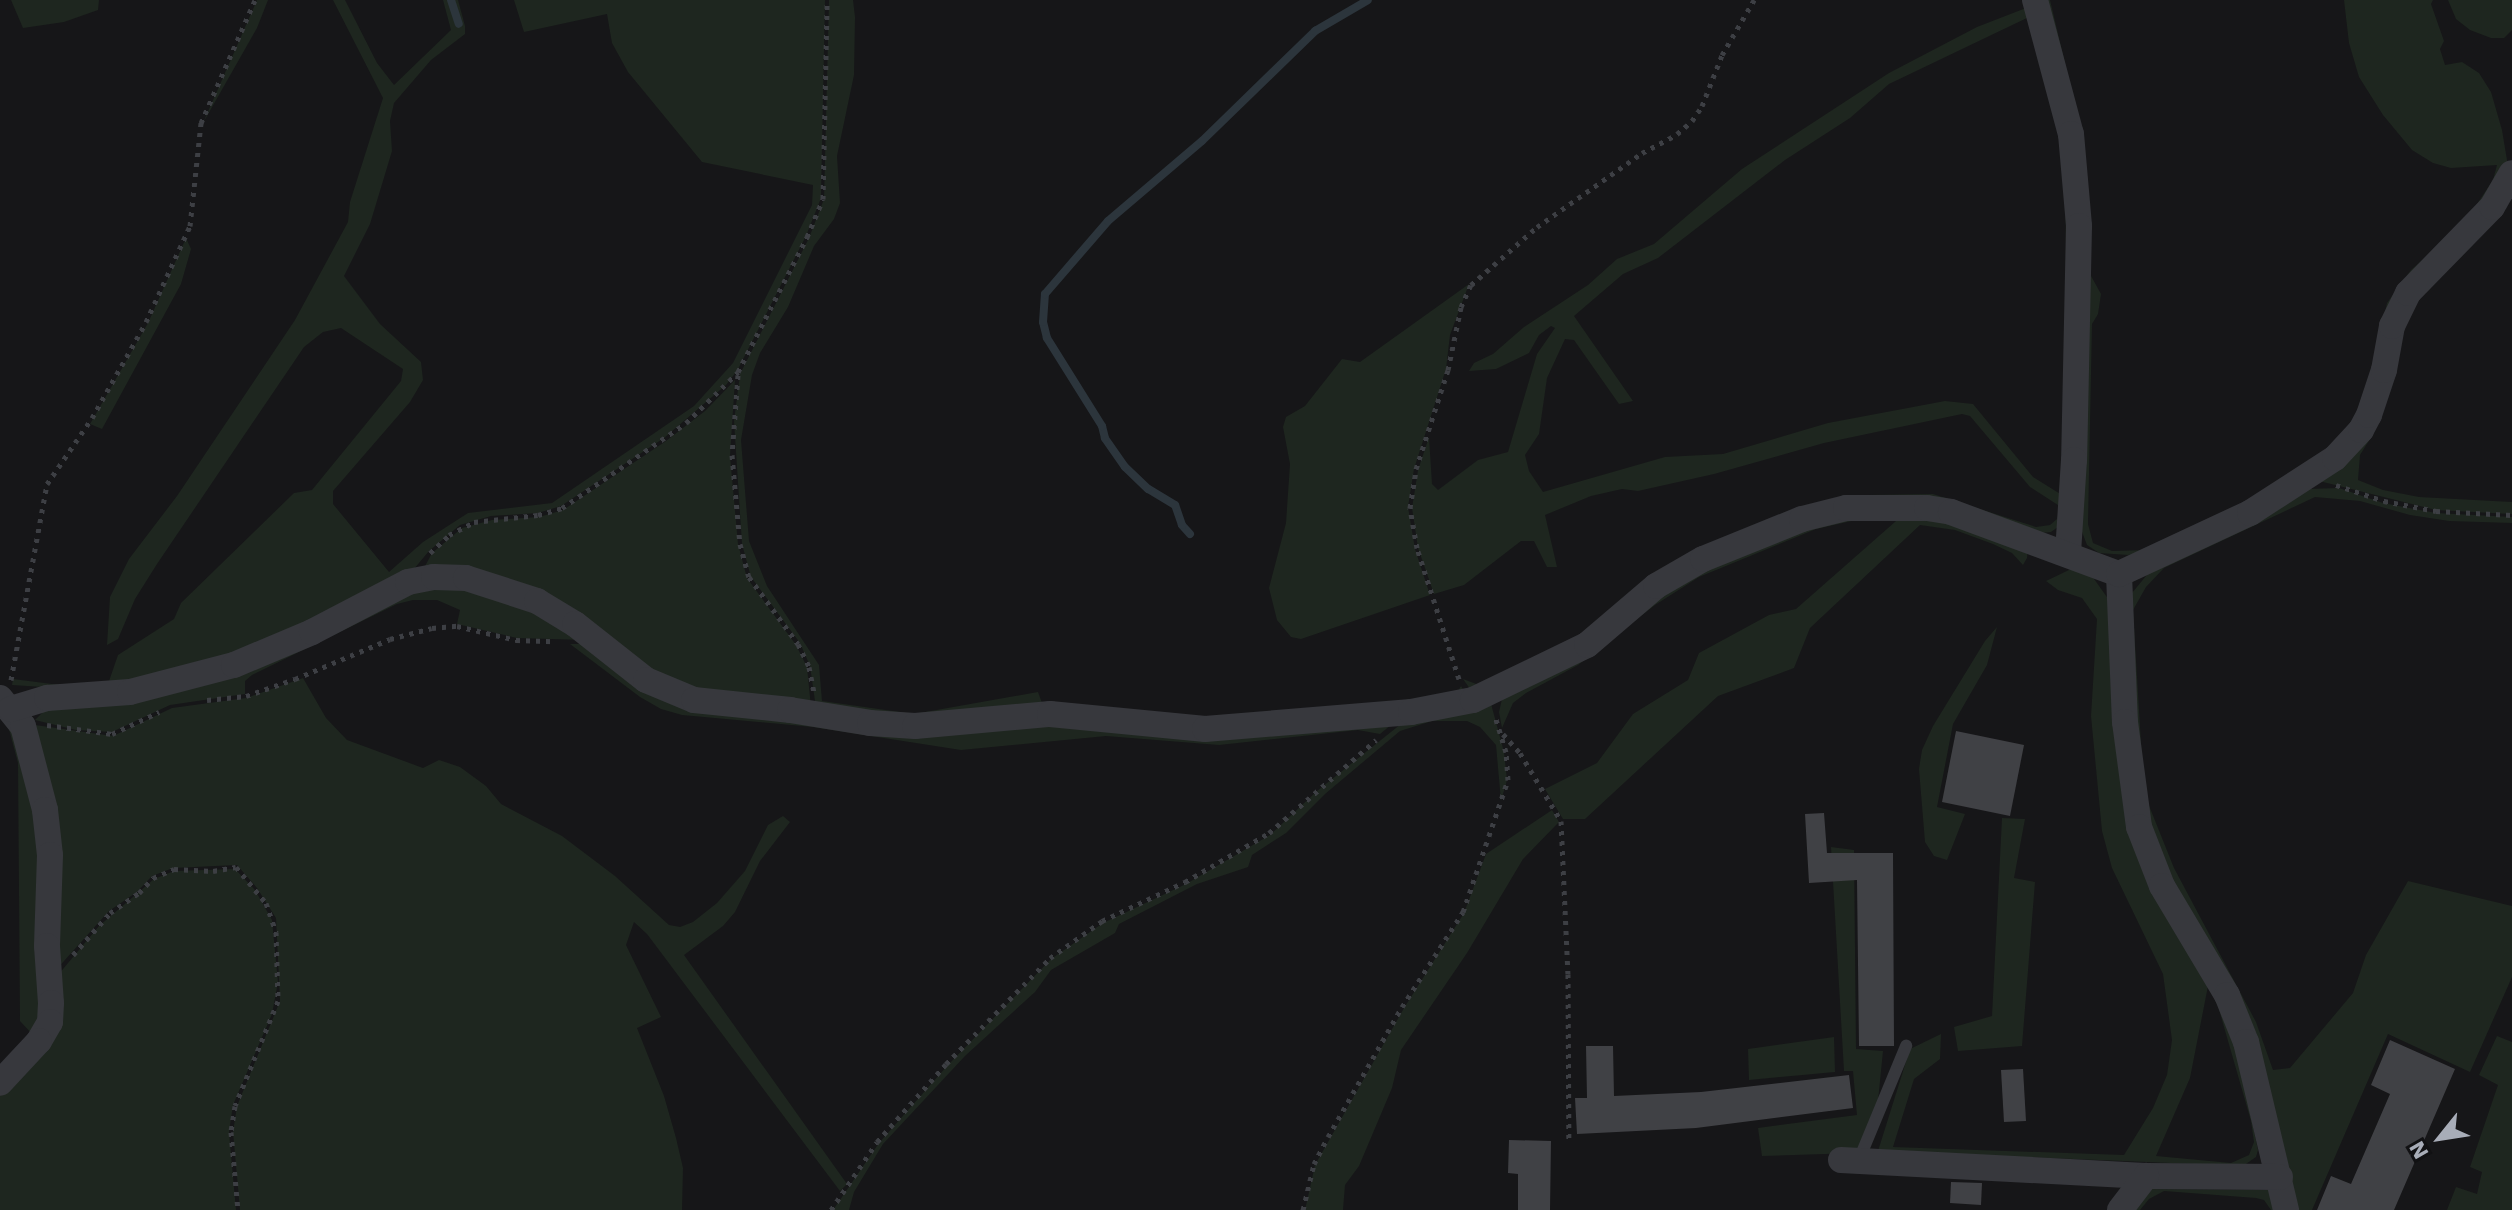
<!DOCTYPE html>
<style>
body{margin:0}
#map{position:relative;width:2512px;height:1210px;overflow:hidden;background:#161618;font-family:"Work Sans",sans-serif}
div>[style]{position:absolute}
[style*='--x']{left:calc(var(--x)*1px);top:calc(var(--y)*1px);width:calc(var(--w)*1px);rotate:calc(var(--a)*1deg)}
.green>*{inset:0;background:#1e261f}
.stream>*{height:8px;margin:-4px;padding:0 4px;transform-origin:4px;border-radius:4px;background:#2c353c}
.building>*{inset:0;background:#404145}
.path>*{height:5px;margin-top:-2.5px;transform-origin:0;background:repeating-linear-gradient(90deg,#3d3f44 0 4px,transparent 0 10px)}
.lane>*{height:12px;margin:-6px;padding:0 6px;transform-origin:6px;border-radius:6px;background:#37383d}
.street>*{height:26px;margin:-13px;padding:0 13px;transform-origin:13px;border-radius:13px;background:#37383d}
span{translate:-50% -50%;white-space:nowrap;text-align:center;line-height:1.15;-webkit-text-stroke:8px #111113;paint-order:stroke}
.north{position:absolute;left:2400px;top:1098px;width:80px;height:80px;-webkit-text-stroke:6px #111113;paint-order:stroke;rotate:240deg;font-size:22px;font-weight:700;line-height:32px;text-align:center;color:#a8adb8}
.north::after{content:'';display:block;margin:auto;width:28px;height:36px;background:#a8adb8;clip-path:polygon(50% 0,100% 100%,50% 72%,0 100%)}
</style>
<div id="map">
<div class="green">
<div style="clip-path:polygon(11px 0,99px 0,98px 10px,64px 22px,23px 28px)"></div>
<div style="clip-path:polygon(257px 0,268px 0,257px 28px,203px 123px)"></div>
<div style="clip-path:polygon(333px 0,345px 0,377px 63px,394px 85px,451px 30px,443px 0,449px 0,457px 25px,461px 23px,453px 0,458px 0,465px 26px,465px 34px,431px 60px,394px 103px,390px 121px,392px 151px,370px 224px,344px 276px,380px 324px,421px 362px,423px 380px,410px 402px,333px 491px,333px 504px,389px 572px,423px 542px,468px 513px,552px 503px,694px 406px,733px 363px,812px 205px,813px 185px,702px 162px,628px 72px,612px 43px,607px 14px,524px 32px,514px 0,825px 0,821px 198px,806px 236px,737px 371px,726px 385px,664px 438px,561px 506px,538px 513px,491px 516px,460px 525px,429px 551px,409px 575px,269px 646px,226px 661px,127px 688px,103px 691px,12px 685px,13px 679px,52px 684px,108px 684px,118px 655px,174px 619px,181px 603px,294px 493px,312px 490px,401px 381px,403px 369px,341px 328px,323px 332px,304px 347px,157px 564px,135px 599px,118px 639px,107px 645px,110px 597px,129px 559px,177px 496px,295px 320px,348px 222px,350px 202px,383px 98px)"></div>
<div style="clip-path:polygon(829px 0,853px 0,855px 17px,854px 75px,837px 156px,840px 203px,834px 219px,814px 246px,788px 307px,760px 353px,752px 375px,741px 440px,749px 541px,767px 586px,819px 665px,822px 701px,914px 714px,1038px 692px,1042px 703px,1182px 719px,1345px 708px,1457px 693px,1461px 686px,1466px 694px,1259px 720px,937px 719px,816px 708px,810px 666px,800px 643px,751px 577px,742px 544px,734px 421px,740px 374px,809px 238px,824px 199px)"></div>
<div style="clip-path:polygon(evenodd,2024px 0,2030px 0,2061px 121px,2072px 179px,2071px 412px,2067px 513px,2062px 524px,2051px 532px,2040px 533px,1979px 513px,1922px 500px,1835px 506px,1794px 515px,1674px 569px,1644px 587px,1571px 648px,1473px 693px,1463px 679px,1479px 685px,1574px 644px,1657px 572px,1707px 544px,1798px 509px,1866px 495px,1933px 494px,2036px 527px,2050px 525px,2057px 519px,2061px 507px,2030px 487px,1970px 416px,1962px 414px,1824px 443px,1714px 474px,1638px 491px,1622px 489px,1591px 496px,1545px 515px,1557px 567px,1547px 567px,1534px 541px,1521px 541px,1464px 585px,1434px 594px,1418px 548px,1412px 508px,1418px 470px,1429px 437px,1432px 484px,1438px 490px,1478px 460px,1508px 452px,1537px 354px,1555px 328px,1551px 326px,1539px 335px,1529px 353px,1496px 369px,1469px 371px,1474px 363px,1493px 354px,1524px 327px,1588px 285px,1617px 259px,1654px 244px,1742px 169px,1889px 73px,1977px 27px,2026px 8px,2024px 0,2029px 17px,2065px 162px,2067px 347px,2062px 495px,2033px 477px,1973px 404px,1945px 401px,1828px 423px,1723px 454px,1665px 457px,1543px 492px,1529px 471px,1525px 455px,1539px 434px,1547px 378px,1565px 339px,1574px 340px,1619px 404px,1633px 401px,1574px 316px,1623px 274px,1658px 258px,1785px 160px,1850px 118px,1889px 84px,2029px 17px)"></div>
<div style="clip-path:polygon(2041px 0,2050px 0,2083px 139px,2090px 274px,2101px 294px,2098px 314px,2092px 324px,2088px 524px,2093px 543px,2112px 551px,2147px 550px,2190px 534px,2299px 475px,2333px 446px,2356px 415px,2367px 392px,2387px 303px,2411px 270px,2465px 222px,2493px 180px,2497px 165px,2451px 168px,2433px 163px,2412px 150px,2383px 115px,2359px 77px,2349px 43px,2344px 0,2433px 0,2431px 4px,2444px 41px,2440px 49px,2445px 65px,2462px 62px,2479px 73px,2491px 92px,2502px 130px,2508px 166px,2497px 189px,2462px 234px,2421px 268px,2404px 289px,2388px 319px,2373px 391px,2346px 436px,2300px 477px,2189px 537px,2156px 551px,2128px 555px,2099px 553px,2087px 545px,2079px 524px,2083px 216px,2075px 133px)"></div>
<div style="clip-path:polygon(2448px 0,2512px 0,2512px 30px,2504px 38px,2491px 38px,2470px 30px,2456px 19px)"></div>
<div style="clip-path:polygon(186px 238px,191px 249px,181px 284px,102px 429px,90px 424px,148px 323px)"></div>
<div style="clip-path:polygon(2438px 275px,2406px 315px,2370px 439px,2360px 455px,2358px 480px,2383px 490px,2419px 497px,2512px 502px,2512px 514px,2436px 510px,2315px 480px,2343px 457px,2396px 327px)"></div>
<div style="clip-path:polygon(1469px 284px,1450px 335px,1446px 369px,1414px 469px,1408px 507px,1415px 549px,1430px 595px,1301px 639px,1291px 637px,1277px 620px,1269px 588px,1286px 523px,1290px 464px,1283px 427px,1286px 417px,1305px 406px,1342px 359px,1360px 362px)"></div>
<div style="clip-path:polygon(735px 380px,730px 456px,738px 544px,747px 578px,796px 645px,807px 667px,811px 707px,674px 687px,596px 635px,423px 570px,432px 553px,462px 528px,492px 520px,539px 517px,563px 510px,666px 441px,705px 411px)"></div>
<div style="clip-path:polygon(2339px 488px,2383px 503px,2436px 513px,2512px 517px,2512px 523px,2449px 521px,2410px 515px,2360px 501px,2315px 497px,2164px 568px,2146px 587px,2133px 610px,2144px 793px,2174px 868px,2256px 1022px,2273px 1070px,2290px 1068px,2353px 993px,2366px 955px,2408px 881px,2512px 906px,2512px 977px,2470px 1072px,2388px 1034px,2312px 1210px,2295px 1210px,2277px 1130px,2164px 873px,2136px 785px,2132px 593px,2155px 565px,2308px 489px)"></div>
<div style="clip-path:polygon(1820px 519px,1944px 519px,2028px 549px,2027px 558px,2023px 565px,2012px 553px,1993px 544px,1955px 530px,1920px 525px,1810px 628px,1794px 668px,1718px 696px,1585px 819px,1563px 819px,1545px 789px,1597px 763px,1633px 714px,1688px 680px,1699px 653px,1769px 615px,1796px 609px,1896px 521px,1856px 520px,1816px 529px,1699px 577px,1655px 605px,1578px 665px,1526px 693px,1513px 703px,1502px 728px,1499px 712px,1502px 699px,1654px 594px)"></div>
<div style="clip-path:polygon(evenodd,2071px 569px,2092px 576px,2109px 600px,2121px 763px,2232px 1026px,2258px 1150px,2256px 1157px,2243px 1166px,1878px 1151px,1910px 1049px,1941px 1034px,1940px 1059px,1914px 1079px,1893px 1147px,2124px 1155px,2153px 1108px,2167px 1075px,2172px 1040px,2163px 974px,2112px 868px,2102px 831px,2091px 716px,2097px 619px,2082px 598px,2058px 590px,2046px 581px,2071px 569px,2208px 986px,2218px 1006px,2251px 1121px,2254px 1142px,2249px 1155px,2231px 1163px,2156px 1156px,2190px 1078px,2208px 986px)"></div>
<div style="clip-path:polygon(414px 587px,500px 593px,585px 640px,517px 638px,457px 624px,460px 610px,437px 600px,413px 600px,397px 604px,252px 675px,245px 681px,245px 694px,170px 705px,112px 732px,76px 730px,35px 720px,47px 708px,108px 700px)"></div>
<div style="clip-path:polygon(1997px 627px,1987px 665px,1953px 724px,1937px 807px,1965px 814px,1947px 860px,1934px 856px,1925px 842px,1919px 769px,1922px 750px,1933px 726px,1985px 641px)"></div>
<div style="clip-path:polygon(570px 644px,588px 644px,636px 680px,835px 721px,1402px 716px,1380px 734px,1358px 730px,1219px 745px,1106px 736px,961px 750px,813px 727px,682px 715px,661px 709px,640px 697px)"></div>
<div style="clip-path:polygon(303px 678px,326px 718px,347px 740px,423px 768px,439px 760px,460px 767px,486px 786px,501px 804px,562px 836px,615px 876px,669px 925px,680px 927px,693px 922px,717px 903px,745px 871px,768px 825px,783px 816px,790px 822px,760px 861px,735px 912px,723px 926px,684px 955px,847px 1184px,840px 1191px,647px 934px,634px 922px,626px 945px,661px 1017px,637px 1028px,664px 1096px,676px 1138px,683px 1168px,682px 1210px,240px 1210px,233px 1132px,237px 1106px,280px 1001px,276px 918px,257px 888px,237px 865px,173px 868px,152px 876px,137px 892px,109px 911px,55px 971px,35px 725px,113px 736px,172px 708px,246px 698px)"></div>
<div style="clip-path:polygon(1490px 700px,1504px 752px,1507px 780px,1501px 801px,1496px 745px,1480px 727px,1467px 721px,1432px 721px,1400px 731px,1325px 794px,1286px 833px,1252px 855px,1248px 867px,1197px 884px,1119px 924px,1115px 933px,1051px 970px,1035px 992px,965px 1056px,883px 1144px,854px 1192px,849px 1210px,833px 1210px,879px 1143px,947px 1066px,1051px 959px,1103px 923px,1186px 884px,1270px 835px,1317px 791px,1411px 716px)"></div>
<div style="clip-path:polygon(6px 718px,33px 786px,49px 984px,32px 1034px,20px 1021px,18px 763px)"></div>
<div style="clip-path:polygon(1552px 810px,1559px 822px,1523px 859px,1467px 953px,1401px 1050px,1392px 1088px,1359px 1166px,1345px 1185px,1343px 1210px,1305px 1210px,1315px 1165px,1404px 1008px,1464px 913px,1486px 854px)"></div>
<div style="clip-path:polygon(2002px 818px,2025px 819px,2014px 878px,2035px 882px,2022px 1046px,1958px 1051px,1954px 1027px,1992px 1016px)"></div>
<div style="clip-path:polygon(1831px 847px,1854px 850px,1856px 1049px,1883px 1051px,1878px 1101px,1856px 1153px,1762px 1156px,1758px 1128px,1857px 1115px,1853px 1071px,1844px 1071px)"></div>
<div style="clip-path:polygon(235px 869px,255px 890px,272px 920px,278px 982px,272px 1014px,233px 1105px,229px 1132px,236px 1210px,0 1210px,0 1090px,30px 1059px,58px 975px,99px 926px,154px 879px,174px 871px)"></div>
<div style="clip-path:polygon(2497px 1036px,2512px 1042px,2512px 1210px,2447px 1210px,2456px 1187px,2477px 1194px,2482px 1172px,2470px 1167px,2498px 1085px,2479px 1075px)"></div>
<div style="clip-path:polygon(1834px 1037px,1835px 1072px,1749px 1080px,1748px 1049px)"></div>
<div style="clip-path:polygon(2145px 1189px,2272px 1190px,2282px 1210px,2271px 1210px,2264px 1200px,2256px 1198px,2164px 1191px,2149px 1199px,2140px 1210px,2129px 1210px)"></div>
</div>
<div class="stream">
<div style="--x:451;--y:0;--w:25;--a:72"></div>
<div style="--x:1190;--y:534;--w:12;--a:-132"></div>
<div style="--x:1182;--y:525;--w:21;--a:-109"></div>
<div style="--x:1175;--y:505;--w:31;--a:-149"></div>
<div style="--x:1148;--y:489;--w:32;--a:-136"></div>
<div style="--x:1125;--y:467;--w:35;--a:-125"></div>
<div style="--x:1105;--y:438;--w:12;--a:-104"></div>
<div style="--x:1102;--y:426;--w:104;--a:-122"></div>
<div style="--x:1047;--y:338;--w:16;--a:-104"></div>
<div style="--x:1043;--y:322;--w:28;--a:-86"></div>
<div style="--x:1045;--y:294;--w:96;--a:-49.2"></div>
<div style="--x:1108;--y:221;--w:123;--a:-40.4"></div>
<div style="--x:1202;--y:141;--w:158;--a:-44.2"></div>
<div style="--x:1315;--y:31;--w:61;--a:-30.3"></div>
</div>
<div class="building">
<div style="clip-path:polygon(1956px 731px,2024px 745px,2010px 816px,1942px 802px)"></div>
<div style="clip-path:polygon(1824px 813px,1827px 853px,1893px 853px,1894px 1046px,1859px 1046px,1857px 880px,1809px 883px,1805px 814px)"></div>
<div style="clip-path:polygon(2390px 1040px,2455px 1069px,2394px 1210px,2317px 1210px,2331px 1176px,2351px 1184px,2390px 1094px,2371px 1085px)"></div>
<div style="clip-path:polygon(1586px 1046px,1613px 1046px,1614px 1096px,1701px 1092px,1849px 1075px,1853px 1108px,1696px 1128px,1577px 1134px,1575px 1098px,1587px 1098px)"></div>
<div style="clip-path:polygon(2023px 1069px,2026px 1121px,2004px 1122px,2001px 1070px)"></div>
<div style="clip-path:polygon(1509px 1140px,1551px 1141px,1550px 1210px,1518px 1210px,1518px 1174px,1508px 1173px)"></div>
<div style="clip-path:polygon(1951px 1182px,1982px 1183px,1981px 1205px,1950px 1203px)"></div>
</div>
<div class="path">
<div style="--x:738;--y:375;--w:80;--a:94.3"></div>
<div style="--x:732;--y:455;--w:89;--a:84.9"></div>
<div style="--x:740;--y:544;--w:34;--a:75"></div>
<div style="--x:749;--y:577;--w:83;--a:53.8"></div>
<div style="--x:798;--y:644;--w:25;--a:64"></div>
<div style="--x:809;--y:667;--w:25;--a:79"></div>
<div style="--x:2336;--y:485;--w:51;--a:18.4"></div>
<div style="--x:2384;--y:501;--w:53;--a:10.9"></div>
<div style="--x:2436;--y:511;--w:76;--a:3"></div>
<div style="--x:430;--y:553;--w:26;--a:-43"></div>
<div style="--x:449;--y:535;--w:28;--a:-27"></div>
<div style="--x:474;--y:522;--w:64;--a:-6.2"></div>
<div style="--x:538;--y:515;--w:25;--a:-16"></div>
<div style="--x:562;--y:508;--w:150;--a:-34.4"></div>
<div style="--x:686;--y:423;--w:73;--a:-44.4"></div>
<div style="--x:738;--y:372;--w:152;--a:-62.9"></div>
<div style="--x:807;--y:237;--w:41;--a:-67.2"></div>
<div style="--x:823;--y:199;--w:199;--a:-88.8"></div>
<div style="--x:1459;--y:679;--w:138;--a:-107.8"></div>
<div style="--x:1417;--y:548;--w:41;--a:-99.9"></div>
<div style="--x:1410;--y:508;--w:39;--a:-81"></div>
<div style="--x:1416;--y:469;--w:104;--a:-72.1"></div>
<div style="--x:1448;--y:370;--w:64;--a:-78.3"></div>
<div style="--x:1461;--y:307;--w:24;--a:-66"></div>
<div style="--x:1471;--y:285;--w:88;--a:-41.3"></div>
<div style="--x:1537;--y:227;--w:128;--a:-35.2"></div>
<div style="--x:1642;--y:153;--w:40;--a:-28"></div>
<div style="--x:1677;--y:134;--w:20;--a:-41"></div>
<div style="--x:1692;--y:121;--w:18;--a:-56"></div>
<div style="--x:1702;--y:106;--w:55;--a:-68.6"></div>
<div style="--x:1722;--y:55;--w:64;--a:-59.8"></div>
<div style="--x:11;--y:680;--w:199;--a:-79.6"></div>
<div style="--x:47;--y:484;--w:80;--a:-55.7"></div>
<div style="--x:92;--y:418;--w:110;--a:-60.6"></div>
<div style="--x:146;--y:322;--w:106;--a:-65.4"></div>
<div style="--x:190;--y:226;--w:104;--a:-83.9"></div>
<div style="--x:201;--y:123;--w:134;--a:-66.3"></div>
<div style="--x:207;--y:700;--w:39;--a:-6"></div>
<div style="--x:246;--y:696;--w:52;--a:-19.1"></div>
<div style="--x:295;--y:679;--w:103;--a:-22.8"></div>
<div style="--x:390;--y:639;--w:43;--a:-14.7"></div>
<div style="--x:432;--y:628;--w:25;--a:-5"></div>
<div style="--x:457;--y:626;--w:61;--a:13.3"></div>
<div style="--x:516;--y:640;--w:38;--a:2"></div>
<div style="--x:47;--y:725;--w:66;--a:7.9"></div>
<div style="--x:112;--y:734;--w:52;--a:-25.1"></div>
<div style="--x:1503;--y:734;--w:25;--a:48"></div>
<div style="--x:1520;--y:753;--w:79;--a:58.9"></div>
<div style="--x:1561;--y:821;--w:153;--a:87.4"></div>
<div style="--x:1568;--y:974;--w:165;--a:89.7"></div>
<div style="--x:73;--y:955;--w:56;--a:-48.6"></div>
<div style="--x:110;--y:913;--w:35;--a:-35"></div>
<div style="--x:139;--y:893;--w:21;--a:-47"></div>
<div style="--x:153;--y:878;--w:23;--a:-23"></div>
<div style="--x:174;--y:869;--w:39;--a:3"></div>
<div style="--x:213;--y:871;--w:23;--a:-10"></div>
<div style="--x:236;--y:867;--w:47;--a:50.2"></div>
<div style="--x:266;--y:903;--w:31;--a:71"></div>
<div style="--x:276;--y:932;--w:69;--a:88.3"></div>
<div style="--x:278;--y:1001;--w:113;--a:112.3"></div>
<div style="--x:235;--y:1106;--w:26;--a:99"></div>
<div style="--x:231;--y:1132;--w:78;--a:84.9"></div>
<div style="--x:831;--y:1210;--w:82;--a:-55.9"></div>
<div style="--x:877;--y:1142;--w:104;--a:-48.5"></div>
<div style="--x:946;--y:1064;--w:148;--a:-45.5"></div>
<div style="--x:1050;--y:958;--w:64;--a:-35.4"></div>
<div style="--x:1102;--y:921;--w:92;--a:-25.2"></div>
<div style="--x:1185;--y:882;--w:97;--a:-30.3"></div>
<div style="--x:1269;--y:833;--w:142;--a:-41"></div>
<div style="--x:1303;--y:1210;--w:47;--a:-76.6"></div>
<div style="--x:1314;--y:1164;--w:30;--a:-63"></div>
<div style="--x:1328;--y:1137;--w:150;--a:-60.4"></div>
<div style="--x:1402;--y:1007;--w:113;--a:-57.3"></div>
<div style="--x:1463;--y:912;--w:139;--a:-71.2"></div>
<div style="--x:1508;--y:780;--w:28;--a:-94"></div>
<div style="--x:1506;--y:752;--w:39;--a:-107"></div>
</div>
<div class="lane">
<div style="--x:1858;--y:1162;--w:126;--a:-67.5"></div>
</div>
<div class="street">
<div style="--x:2035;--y:0;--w:139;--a:75"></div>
<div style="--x:2071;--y:134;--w:92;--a:85"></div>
<div style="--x:2079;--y:226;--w:234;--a:91.2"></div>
<div style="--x:2074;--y:460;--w:93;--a:93.7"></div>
<div style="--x:2119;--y:574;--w:148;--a:87.7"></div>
<div style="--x:2125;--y:722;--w:106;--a:82.4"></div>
<div style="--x:2139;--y:827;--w:63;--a:68.7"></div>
<div style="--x:2162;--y:886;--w:127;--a:59.2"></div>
<div style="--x:2227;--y:995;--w:51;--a:68"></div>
<div style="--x:2246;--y:1042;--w:173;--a:76.6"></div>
<div style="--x:0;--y:698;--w:36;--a:51"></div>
<div style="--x:23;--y:726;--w:87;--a:75.3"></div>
<div style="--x:45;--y:810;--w:45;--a:83.7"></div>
<div style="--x:50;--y:855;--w:91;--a:91.9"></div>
<div style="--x:47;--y:946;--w:57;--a:86"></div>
<div style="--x:51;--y:1003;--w:19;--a:93"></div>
<div style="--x:50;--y:1022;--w:22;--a:120"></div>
<div style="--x:39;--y:1041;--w:57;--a:132.9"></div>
<div style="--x:11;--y:709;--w:38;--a:-17"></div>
<div style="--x:47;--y:698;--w:83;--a:-4.1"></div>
<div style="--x:130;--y:692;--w:107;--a:-14.6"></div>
<div style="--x:234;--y:665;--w:85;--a:-22.9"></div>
<div style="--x:312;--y:632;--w:108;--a:-27.5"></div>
<div style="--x:408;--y:582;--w:26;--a:-11"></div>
<div style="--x:434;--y:577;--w:32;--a:2"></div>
<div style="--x:466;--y:578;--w:75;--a:17.9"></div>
<div style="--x:537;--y:601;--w:44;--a:31.2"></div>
<div style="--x:575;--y:624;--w:90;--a:38.3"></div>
<div style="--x:646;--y:680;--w:52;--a:22.6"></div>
<div style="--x:694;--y:700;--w:97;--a:5.9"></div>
<div style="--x:790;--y:710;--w:81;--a:9.2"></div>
<div style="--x:870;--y:723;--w:45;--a:3.8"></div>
<div style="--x:915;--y:726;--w:136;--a:-5.1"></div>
<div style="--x:1050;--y:714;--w:156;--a:5.5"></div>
<div style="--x:1205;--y:729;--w:207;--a:-4.7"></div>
<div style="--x:1411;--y:712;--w:63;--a:-11"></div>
<div style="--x:1473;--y:700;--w:127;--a:-25.8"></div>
<div style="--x:1587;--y:645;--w:91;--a:-40.5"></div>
<div style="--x:1656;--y:586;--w:54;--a:-29.9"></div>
<div style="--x:1703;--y:559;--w:107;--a:-22"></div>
<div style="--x:1802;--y:519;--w:45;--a:-14"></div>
<div style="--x:1846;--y:508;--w:81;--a:0"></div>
<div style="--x:1927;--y:508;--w:24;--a:9"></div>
<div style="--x:1951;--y:512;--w:179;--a:20.3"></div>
<div style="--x:2119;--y:574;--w:145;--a:-25"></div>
<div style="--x:2250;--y:513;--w:101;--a:-32.9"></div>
<div style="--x:2335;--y:458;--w:38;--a:-47"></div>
<div style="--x:2361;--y:430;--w:17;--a:-62"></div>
<div style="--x:2369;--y:415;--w:47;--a:-71.6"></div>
<div style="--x:2384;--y:370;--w:45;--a:-79.7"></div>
<div style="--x:2392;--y:326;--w:37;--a:-64"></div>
<div style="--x:2408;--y:293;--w:120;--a:-45.7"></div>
<div style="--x:2492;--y:207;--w:39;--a:-60"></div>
<div style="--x:1841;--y:1160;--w:305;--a:3"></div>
<div style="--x:2146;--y:1176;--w:134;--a:0.4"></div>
<div style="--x:2120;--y:1210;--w:43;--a:-52.6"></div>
</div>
<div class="north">N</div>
</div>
